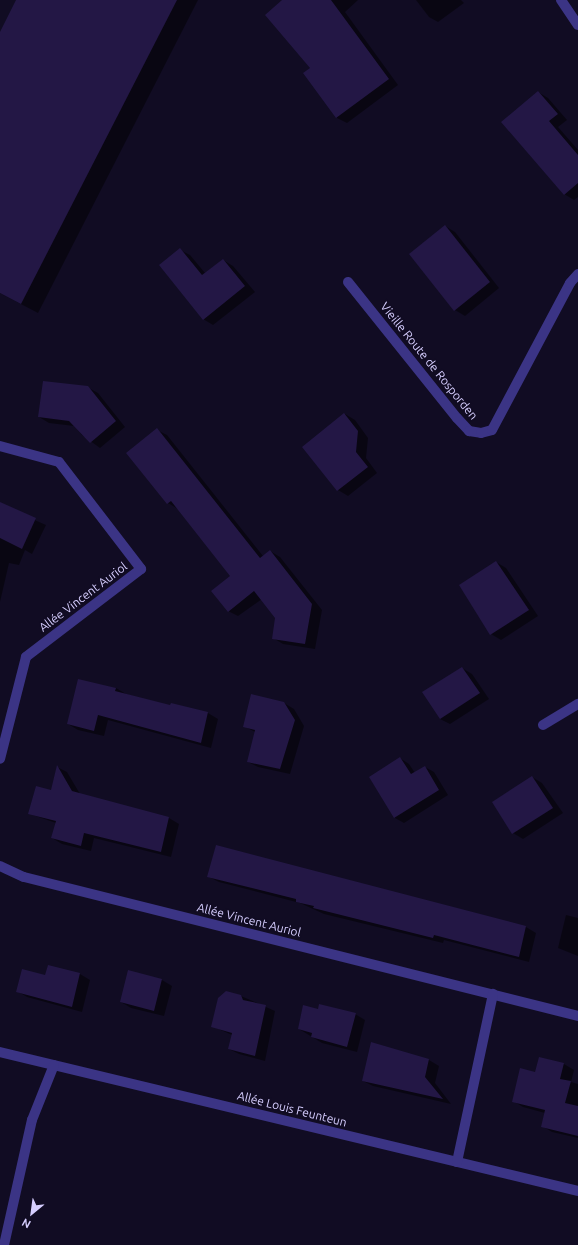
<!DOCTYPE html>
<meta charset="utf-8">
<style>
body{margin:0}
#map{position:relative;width:578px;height:1245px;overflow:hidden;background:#110c23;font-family:Ubuntu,sans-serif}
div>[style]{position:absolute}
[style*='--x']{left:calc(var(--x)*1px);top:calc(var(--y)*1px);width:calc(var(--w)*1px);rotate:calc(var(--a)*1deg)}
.shadow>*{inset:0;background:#0007}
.building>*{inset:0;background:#231745}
.minor>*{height:10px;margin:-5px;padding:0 5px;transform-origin:5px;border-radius:5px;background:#3b3485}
span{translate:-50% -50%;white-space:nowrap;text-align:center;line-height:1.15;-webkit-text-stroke:3px #110c23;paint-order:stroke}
.street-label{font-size:12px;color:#d6ceff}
.north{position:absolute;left:12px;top:1193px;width:40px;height:40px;-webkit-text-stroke:3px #110c23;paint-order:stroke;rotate:209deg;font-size:11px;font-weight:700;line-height:16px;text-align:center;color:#d6ceff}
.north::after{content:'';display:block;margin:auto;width:14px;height:18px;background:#d6ceff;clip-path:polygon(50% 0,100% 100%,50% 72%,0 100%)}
</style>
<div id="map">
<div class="shadow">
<div style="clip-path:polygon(17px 0,198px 0,38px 313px,0 293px,0 34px)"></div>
<div style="clip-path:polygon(283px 0,358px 0,345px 12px,398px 85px,347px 123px,337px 118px,304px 73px,311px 68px)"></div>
<div style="clip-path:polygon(416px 0,461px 0,464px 3px,438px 22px,429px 17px)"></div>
<div style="clip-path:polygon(538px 92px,548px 98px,567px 120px,558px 127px,578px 150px,578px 197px,574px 200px,564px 194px)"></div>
<div style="clip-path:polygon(445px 226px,455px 232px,499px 288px,465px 316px,455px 310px,410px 254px)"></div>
<div style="clip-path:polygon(180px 250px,190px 255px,205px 273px,223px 260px,233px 266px,255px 292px,213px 325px,203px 319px)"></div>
<div style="clip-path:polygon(87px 387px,98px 393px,125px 427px,100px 448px,82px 435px,74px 426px,49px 423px,39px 417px)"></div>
<div style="clip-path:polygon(345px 414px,355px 420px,368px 438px,366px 458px,377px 473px,348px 496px,338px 490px)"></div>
<div style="clip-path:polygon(157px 430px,167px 435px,263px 556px,270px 551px,280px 557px,322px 610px,315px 649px,283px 644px,273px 638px,276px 617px,262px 599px,238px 616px,228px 611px,232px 576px,178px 509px,168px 503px)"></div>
<div style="clip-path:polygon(0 505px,46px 525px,32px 554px,25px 550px,19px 565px,9px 563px,0 602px)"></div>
<div style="clip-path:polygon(496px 562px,506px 568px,538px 616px,501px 640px,491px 634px)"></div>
<div style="clip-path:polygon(462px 668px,472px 674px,489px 699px,450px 724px,440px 719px)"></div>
<div style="clip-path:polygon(116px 688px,126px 694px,171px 707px,172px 704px,208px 713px,218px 719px,211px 748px,108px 720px,104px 736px,78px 730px,68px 724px)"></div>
<div style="clip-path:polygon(284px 703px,294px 709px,304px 726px,290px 774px,258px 767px,248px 762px,255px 732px,244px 726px)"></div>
<div style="clip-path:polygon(400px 758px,409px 764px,415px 773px,425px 767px,434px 772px,448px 795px,404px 823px,395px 818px,370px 778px)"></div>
<div style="clip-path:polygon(57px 767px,67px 772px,80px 794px,169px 818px,179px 824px,171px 857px,94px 838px,91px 851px,62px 844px,52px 838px,56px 823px,30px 814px,52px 791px)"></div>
<div style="clip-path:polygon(532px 777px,542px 783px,563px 813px,523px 839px,513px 833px,493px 802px)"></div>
<div style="clip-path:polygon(216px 846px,526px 927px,536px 933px,529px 962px,444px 940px,443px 943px,324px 914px,300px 903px,219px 882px,209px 877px)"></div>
<div style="clip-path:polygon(566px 915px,578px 918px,578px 956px,558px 948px)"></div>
<div style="clip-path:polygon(48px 966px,80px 974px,90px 980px,82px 1012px,27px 997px,17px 991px,46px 976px)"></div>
<div style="clip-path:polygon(129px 972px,162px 980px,172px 986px,164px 1016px,131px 1008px,121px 1002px)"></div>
<div style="clip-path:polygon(241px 996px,275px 1011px,265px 1061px,239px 1054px,229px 1049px,232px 1035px,212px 1026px)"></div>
<div style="clip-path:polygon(319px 1010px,355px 1014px,365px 1020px,357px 1052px,322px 1043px,299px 1029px)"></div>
<div style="clip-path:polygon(372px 1043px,429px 1060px,439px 1066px,435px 1083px,451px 1104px,373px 1086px,363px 1081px)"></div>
<div style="clip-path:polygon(564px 1064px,574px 1070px,571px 1082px,578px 1084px,578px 1138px,552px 1132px,542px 1126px,545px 1113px,523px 1107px,513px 1101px,536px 1073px)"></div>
</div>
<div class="building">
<div style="clip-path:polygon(16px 0,177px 0,21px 304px,0 293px,0 32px)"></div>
<div style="clip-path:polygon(282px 0,331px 0,389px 79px,336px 118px,303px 73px,310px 68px,265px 15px)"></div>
<div style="clip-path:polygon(538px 91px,558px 114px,549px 121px,578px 155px,578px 183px,564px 195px,501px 122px)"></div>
<div style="clip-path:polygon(445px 225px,490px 282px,454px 311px,409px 254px)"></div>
<div style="clip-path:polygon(180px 248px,202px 275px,223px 259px,245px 286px,203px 320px,159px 265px)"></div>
<div style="clip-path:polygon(43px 381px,88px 386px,116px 421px,90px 443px,69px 421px,38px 417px)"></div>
<div style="clip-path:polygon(344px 413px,358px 431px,356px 452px,368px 467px,337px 491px,302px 447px)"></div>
<div style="clip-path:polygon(157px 428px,260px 558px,270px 550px,312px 604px,305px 644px,272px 639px,275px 618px,254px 591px,228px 612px,211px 591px,230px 576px,171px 501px,167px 504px,126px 453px)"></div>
<div style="clip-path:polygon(0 502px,36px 518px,22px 549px,0 538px)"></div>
<div style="clip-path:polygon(496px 561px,529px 610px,490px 635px,459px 585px)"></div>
<div style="clip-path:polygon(462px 667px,480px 693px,440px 719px,422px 692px)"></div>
<div style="clip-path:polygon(78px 679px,116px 688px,115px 691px,170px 705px,171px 703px,208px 712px,201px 743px,98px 715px,94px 731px,67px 724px)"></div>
<div style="clip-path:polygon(251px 694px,284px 702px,295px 720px,280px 769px,247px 762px,255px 730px,243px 727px)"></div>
<div style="clip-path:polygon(400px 757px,411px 774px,425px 766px,439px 790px,394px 818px,369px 777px)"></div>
<div style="clip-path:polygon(57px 765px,72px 791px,169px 817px,161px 852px,84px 833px,81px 846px,51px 838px,56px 821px,28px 814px,36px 786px,51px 790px)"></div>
<div style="clip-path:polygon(532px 776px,553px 808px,512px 834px,492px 802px)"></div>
<div style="clip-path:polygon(216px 845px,526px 926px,519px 957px,434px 935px,433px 938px,313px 908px,314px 906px,296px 902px,296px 899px,207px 877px)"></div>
<div style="clip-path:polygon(48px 965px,80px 973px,72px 1007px,16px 992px,22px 969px,45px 975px)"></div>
<div style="clip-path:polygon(128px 970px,162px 979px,154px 1011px,120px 1002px)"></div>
<div style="clip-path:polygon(226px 991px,241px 995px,243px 1000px,266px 1005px,255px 1056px,228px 1049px,232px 1033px,211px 1027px,218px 998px)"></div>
<div style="clip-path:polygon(319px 1004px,356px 1013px,347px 1047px,311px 1037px,312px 1033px,298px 1029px,303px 1005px,318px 1009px)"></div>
<div style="clip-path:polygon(371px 1042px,429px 1059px,425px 1077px,443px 1099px,362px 1081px)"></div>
<div style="clip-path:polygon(539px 1057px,564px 1063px,560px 1079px,571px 1081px,565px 1103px,578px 1106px,578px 1136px,541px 1127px,545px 1110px,512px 1102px,520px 1068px,535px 1072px)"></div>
</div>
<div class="minor">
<div style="--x:561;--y:0;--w:30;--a:56"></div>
<div style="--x:348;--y:282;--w:174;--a:51.3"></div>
<div style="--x:457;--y:418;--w:18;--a:47"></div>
<div style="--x:469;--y:431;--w:12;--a:9"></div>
<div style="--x:481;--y:433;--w:11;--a:-15"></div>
<div style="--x:492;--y:430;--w:166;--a:-62"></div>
<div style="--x:570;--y:283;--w:12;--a:-48"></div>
<div style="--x:0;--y:446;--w:61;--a:15.2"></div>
<div style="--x:59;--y:462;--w:135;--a:52.5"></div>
<div style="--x:141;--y:569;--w:145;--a:142.6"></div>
<div style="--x:26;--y:657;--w:105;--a:104.3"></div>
<div style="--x:543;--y:725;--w:41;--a:-31"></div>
<div style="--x:0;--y:866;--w:26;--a:25"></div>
<div style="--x:24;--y:877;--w:571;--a:14.08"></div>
<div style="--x:0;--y:1052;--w:594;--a:13.52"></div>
<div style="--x:457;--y:1162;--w:172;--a:-77.9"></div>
<div style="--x:4;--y:1245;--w:128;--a:-77.4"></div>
<div style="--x:32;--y:1120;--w:59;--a:-68.2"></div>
</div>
<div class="street-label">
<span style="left:429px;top:361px;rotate:51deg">Vieille Route de Rosporden</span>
<span style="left:83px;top:597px;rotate:-37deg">Allée Vincent Auriol</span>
<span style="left:249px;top:920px;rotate:14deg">Allée Vincent Auriol</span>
<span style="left:292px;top:1109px;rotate:14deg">Allée Louis Feunteun</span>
</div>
<div class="north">N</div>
</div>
